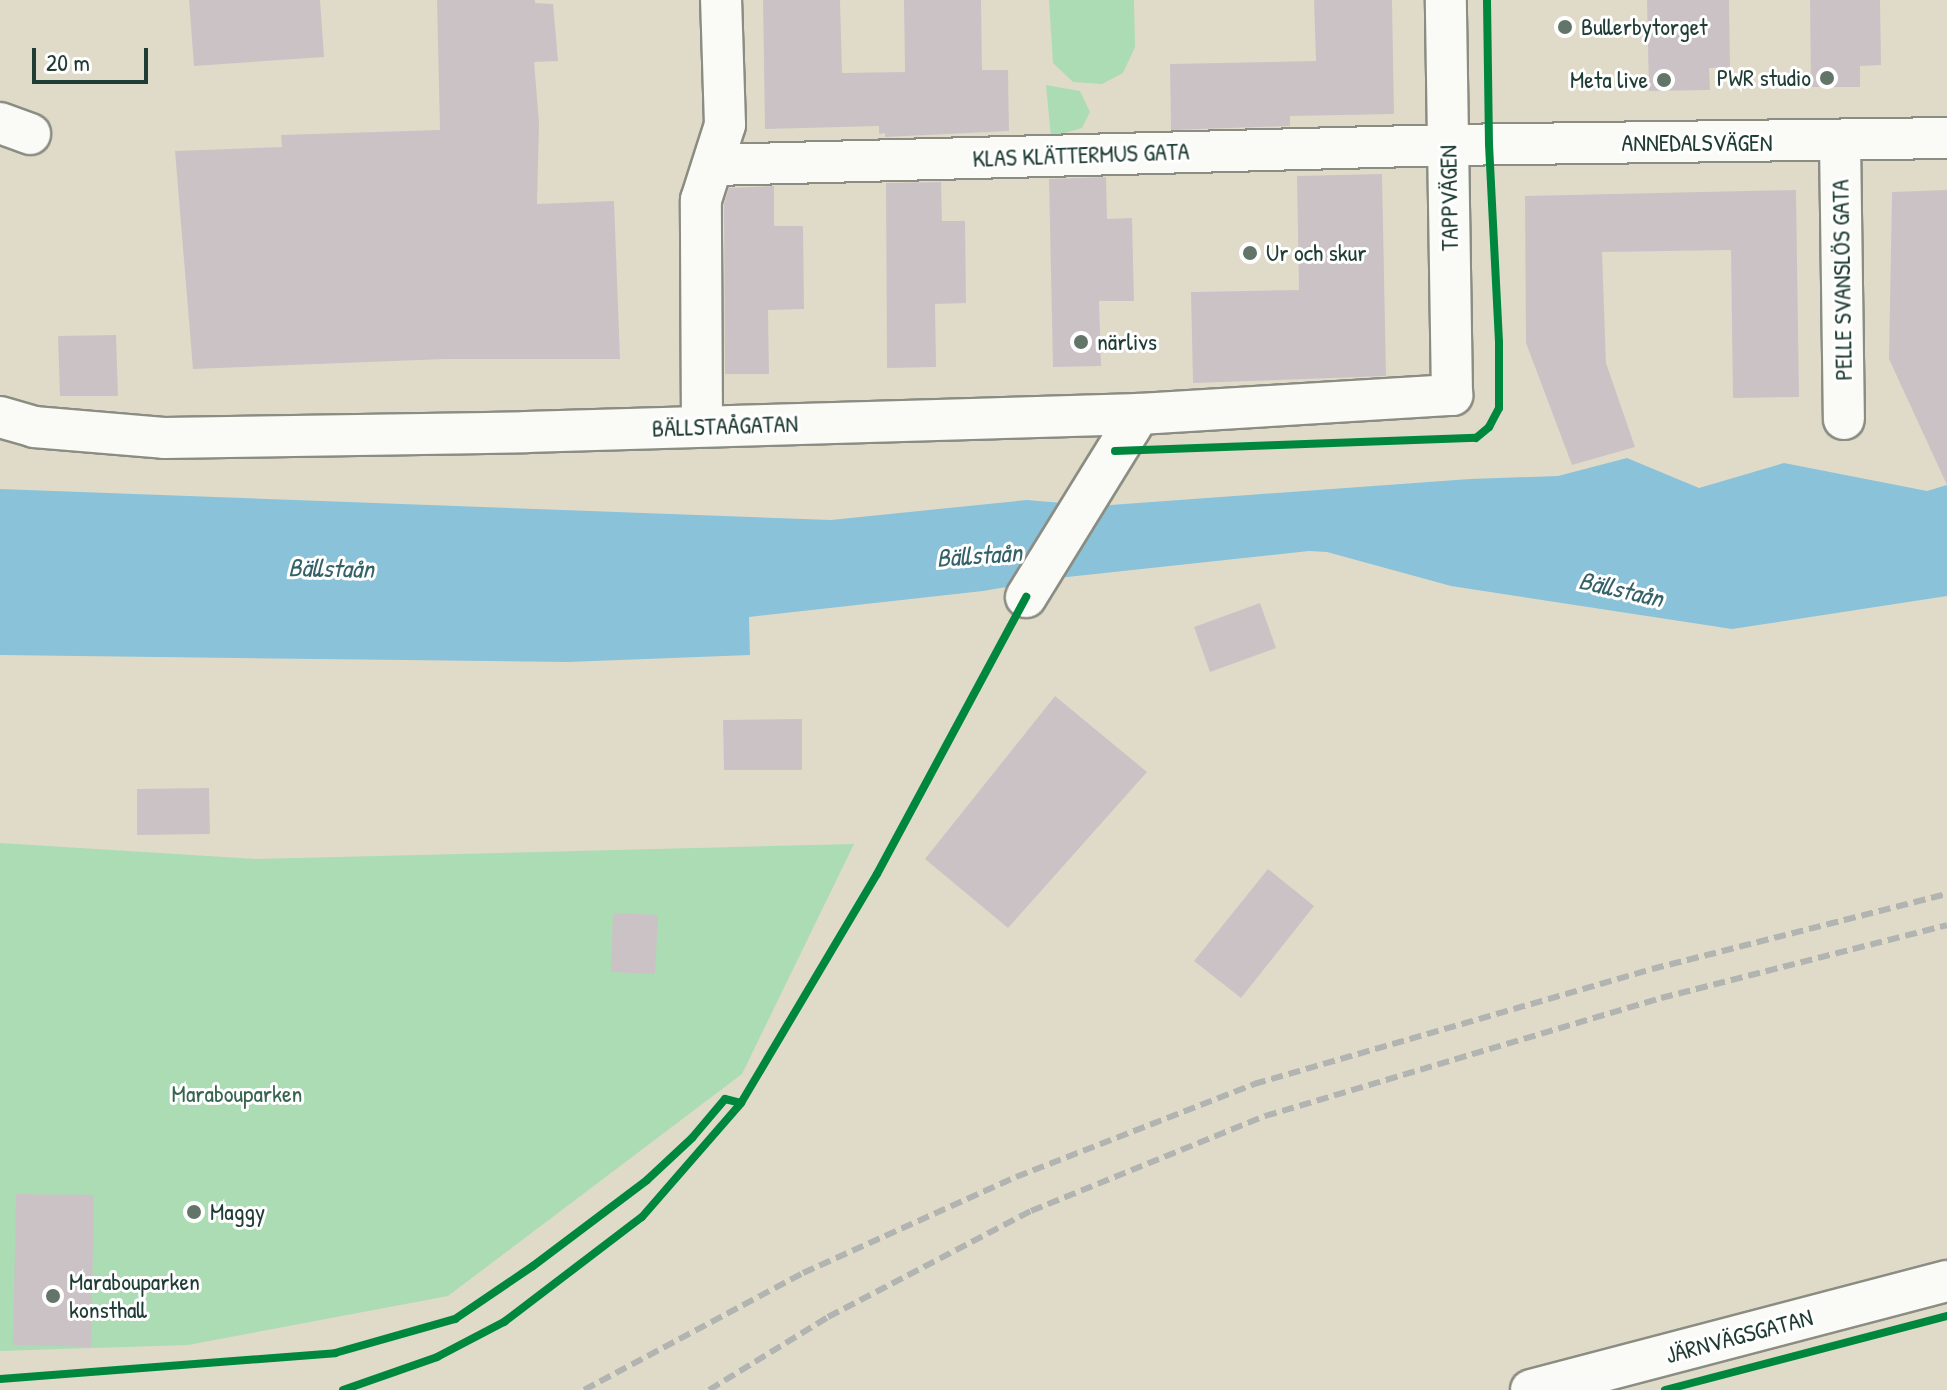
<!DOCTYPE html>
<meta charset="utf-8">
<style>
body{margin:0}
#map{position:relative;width:1947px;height:1390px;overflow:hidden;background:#e0dbc8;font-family:"Patrick Hand",sans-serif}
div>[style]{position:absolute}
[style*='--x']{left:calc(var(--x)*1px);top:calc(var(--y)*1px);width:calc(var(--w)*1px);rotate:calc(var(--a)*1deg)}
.green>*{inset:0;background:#acdcb3}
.water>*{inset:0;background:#8ac2da}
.building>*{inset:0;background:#cbc2c6}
.roads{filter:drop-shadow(2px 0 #8b8d83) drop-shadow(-2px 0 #8b8d83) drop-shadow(0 2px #8b8d83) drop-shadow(0 -2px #8b8d83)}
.minor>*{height:40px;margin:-20px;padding:0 20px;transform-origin:20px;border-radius:20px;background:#fafaf7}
.rail>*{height:6px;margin-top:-3px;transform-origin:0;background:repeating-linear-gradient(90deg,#b1b4b0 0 12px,transparent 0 18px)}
.cycleway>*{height:8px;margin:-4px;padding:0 4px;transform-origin:4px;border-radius:4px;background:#00873e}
.dots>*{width:22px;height:22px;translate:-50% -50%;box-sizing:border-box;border:4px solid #fff;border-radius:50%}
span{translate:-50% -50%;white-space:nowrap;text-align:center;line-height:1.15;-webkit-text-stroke:6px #fff;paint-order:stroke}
.poi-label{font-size:24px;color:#1f3d34}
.left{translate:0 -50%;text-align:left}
.right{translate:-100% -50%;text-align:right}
.street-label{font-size:24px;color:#1f3d34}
.park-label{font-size:24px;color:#386550}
.water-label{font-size:26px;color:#346268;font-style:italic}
.scale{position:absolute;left:32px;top:48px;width:116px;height:36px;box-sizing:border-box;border:4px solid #1f3d34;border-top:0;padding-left:10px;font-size:24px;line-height:28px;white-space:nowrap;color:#1f3d34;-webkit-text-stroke:6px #fff;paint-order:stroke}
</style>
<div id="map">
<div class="green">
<div style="clip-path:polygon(1049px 0,1134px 0,1135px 47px,1123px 73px,1102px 84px,1073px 82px,1053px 63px)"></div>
<div style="clip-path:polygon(1046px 85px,1080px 91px,1090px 112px,1082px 128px,1051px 137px)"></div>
<div style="clip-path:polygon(0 843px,256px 859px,854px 844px,742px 1074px,448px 1296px,188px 1345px,0 1351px)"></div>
</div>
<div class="water">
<div style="clip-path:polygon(1627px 458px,1699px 488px,1784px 463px,1927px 491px,1947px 485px,1947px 596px,1732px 629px,1451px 586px,1327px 552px,1309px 551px,1058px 578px,983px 591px,749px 617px,750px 655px,568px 662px,0 655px,0 489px,831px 520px,1027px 500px,1097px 506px,1470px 479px,1558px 476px)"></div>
</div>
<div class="building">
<div style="clip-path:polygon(189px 0,320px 0,324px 57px,194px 66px)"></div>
<div style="clip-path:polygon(437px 0,535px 0,535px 3px,553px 4px,558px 61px,534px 62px,539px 122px,537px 204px,614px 201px,620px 359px,445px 359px,193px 369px,175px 151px,282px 147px,281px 135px,440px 130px)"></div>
<div style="clip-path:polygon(763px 0,840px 0,842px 73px,905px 72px,904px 0,981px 0,982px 70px,1008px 70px,1009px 131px,885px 137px,885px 133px,879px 134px,879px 126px,765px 129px)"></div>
<div style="clip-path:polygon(1314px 0,1392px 0,1394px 114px,1290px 116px,1290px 126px,1171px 130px,1170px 64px,1316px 61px)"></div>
<div style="clip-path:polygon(1647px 0,1729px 0,1730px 67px,1709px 68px,1710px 90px,1649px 91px)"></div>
<div style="clip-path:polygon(1810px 0,1880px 0,1881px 65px,1860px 66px,1860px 87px,1811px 87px)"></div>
<div style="clip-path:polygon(1382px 174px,1386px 376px,1193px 383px,1191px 292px,1299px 290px,1297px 176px)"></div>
<div style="clip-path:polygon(1106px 177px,1107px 219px,1132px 218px,1134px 301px,1099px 301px,1101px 366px,1053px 367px,1049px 179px)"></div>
<div style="clip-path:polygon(941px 182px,942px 221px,965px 221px,966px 303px,935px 304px,936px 367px,887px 368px,886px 183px)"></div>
<div style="clip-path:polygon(774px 186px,774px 226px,803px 226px,804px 309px,768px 310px,769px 374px,725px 374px,724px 204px,729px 188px)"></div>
<div style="clip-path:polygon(1796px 190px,1799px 397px,1733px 398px,1731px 250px,1602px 252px,1606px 363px,1635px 447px,1572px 465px,1526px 343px,1525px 196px)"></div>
<div style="clip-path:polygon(1947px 190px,1947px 485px,1889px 359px,1892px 192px)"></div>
<div style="clip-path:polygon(116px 335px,118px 396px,60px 396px,58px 336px)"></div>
<div style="clip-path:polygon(1260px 603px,1276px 648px,1210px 672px,1194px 627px)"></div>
<div style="clip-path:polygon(1055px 696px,1147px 772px,1008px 928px,925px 859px)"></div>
<div style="clip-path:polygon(802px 719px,802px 770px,724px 770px,723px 720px)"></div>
<div style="clip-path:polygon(209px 788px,210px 834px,137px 835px,137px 789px)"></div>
<div style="clip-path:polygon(1268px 869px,1314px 906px,1241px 998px,1194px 961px)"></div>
<div style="clip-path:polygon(613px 913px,658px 915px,655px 974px,611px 972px)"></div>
<div style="clip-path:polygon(16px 1194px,94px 1195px,91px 1347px,13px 1345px)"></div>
</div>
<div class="roads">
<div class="minor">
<div style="--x:0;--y:123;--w:32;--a:20"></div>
<div style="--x:1840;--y:141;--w:278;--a:89.2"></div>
<div style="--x:715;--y:165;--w:733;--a:-1.56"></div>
<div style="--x:1448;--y:145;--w:499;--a:-0.8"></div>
<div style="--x:0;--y:417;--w:35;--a:16"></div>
<div style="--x:34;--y:427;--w:130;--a:4.8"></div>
<div style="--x:164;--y:438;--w:362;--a:-0.9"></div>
<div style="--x:526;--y:432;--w:613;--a:-1.68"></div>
<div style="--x:1139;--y:414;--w:314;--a:-3.5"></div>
<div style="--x:1452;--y:395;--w:395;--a:-90.9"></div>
<div style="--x:702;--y:426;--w:226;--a:-90.3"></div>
<div style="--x:701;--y:200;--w:79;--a:-72.3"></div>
<div style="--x:725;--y:125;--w:125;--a:-91.8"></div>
<div style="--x:1026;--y:597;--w:215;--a:-58.3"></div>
<div style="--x:1531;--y:1390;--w:430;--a:-14.7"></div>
</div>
</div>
<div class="rail">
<div style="--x:584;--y:1390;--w:248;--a:-28.1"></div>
<div style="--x:803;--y:1273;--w:234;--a:-24.3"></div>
<div style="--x:1016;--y:1177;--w:256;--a:-21.3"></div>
<div style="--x:1254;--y:1084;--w:414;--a:-16.1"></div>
<div style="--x:1652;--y:969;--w:304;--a:-14.3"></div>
<div style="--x:709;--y:1390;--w:140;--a:-31.5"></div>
<div style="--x:828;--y:1317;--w:229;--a:-27.6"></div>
<div style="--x:1031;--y:1211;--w:253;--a:-22.1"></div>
<div style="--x:1265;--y:1116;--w:413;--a:-16.6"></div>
<div style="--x:1661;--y:998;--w:295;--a:-14.3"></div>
</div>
<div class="cycleway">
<div style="--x:1115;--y:451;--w:361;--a:-2.1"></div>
<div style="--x:1476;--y:438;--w:17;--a:-40"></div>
<div style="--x:1489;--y:427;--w:21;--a:-62"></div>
<div style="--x:1499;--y:408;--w:66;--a:-90"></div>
<div style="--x:1499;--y:342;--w:198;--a:-92.9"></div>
<div style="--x:1489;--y:144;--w:144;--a:-90.8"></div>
<div style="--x:0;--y:1379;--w:336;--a:-4.4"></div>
<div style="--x:335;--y:1353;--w:125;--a:-15.8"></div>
<div style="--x:455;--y:1319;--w:94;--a:-34.2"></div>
<div style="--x:533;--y:1266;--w:143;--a:-37"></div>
<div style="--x:647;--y:1180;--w:62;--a:-43"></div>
<div style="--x:692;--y:1138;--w:51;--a:-49.8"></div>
<div style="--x:725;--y:1099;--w:16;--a:14"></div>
<div style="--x:343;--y:1390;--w:100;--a:-19.3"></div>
<div style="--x:437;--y:1357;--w:76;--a:-27.6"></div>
<div style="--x:504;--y:1322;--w:173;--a:-37.3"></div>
<div style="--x:642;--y:1217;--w:151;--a:-49"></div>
<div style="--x:741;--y:1103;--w:266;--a:-59.3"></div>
<div style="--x:877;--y:874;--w:315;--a:-61.7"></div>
<div style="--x:1665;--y:1390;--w:292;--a:-14.7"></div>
</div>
<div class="dots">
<div style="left:1565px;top:27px;background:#637468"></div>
<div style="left:1827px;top:78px;background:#637468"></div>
<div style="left:1664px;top:80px;background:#637468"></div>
<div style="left:1250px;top:253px;background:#637468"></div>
<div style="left:1081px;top:342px;background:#637468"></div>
<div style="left:194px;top:1212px;background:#637468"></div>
<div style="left:53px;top:1296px;background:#637468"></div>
</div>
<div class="poi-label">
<span class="left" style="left:1581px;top:27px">Bullerbytorget</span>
<span class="right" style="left:1811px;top:78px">PWR studio</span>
<span class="right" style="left:1648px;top:80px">Meta live</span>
<span class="left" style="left:1266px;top:253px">Ur och skur</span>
<span class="left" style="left:1097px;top:342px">närlivs</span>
<span class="left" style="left:210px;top:1212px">Maggy</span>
<span class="left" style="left:69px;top:1296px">Marabouparken<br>konsthall</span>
</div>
<div class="street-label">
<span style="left:1697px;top:143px">ANNEDALSVÄGEN</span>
<span style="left:1081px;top:155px;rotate:-2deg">KLAS KLÄTTERMUS GATA</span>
<span style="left:1449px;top:198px;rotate:-91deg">TAPPVÄGEN</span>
<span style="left:1842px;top:280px;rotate:-91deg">PELLE SVANSLÖS GATA</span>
<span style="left:725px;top:426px;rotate:-2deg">BÄLLSTAÅGATAN</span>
<span style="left:1739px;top:1336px;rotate:-15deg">JÄRNVÄGSGATAN</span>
</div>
<div class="park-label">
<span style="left:237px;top:1094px">Marabouparken</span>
</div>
<div class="water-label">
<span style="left:979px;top:555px;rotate:-4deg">Bällstaån</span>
<span style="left:331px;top:568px;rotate:1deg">Bällstaån</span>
<span style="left:1621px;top:589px;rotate:13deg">Bällstaån</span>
</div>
<div class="scale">20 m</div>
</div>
